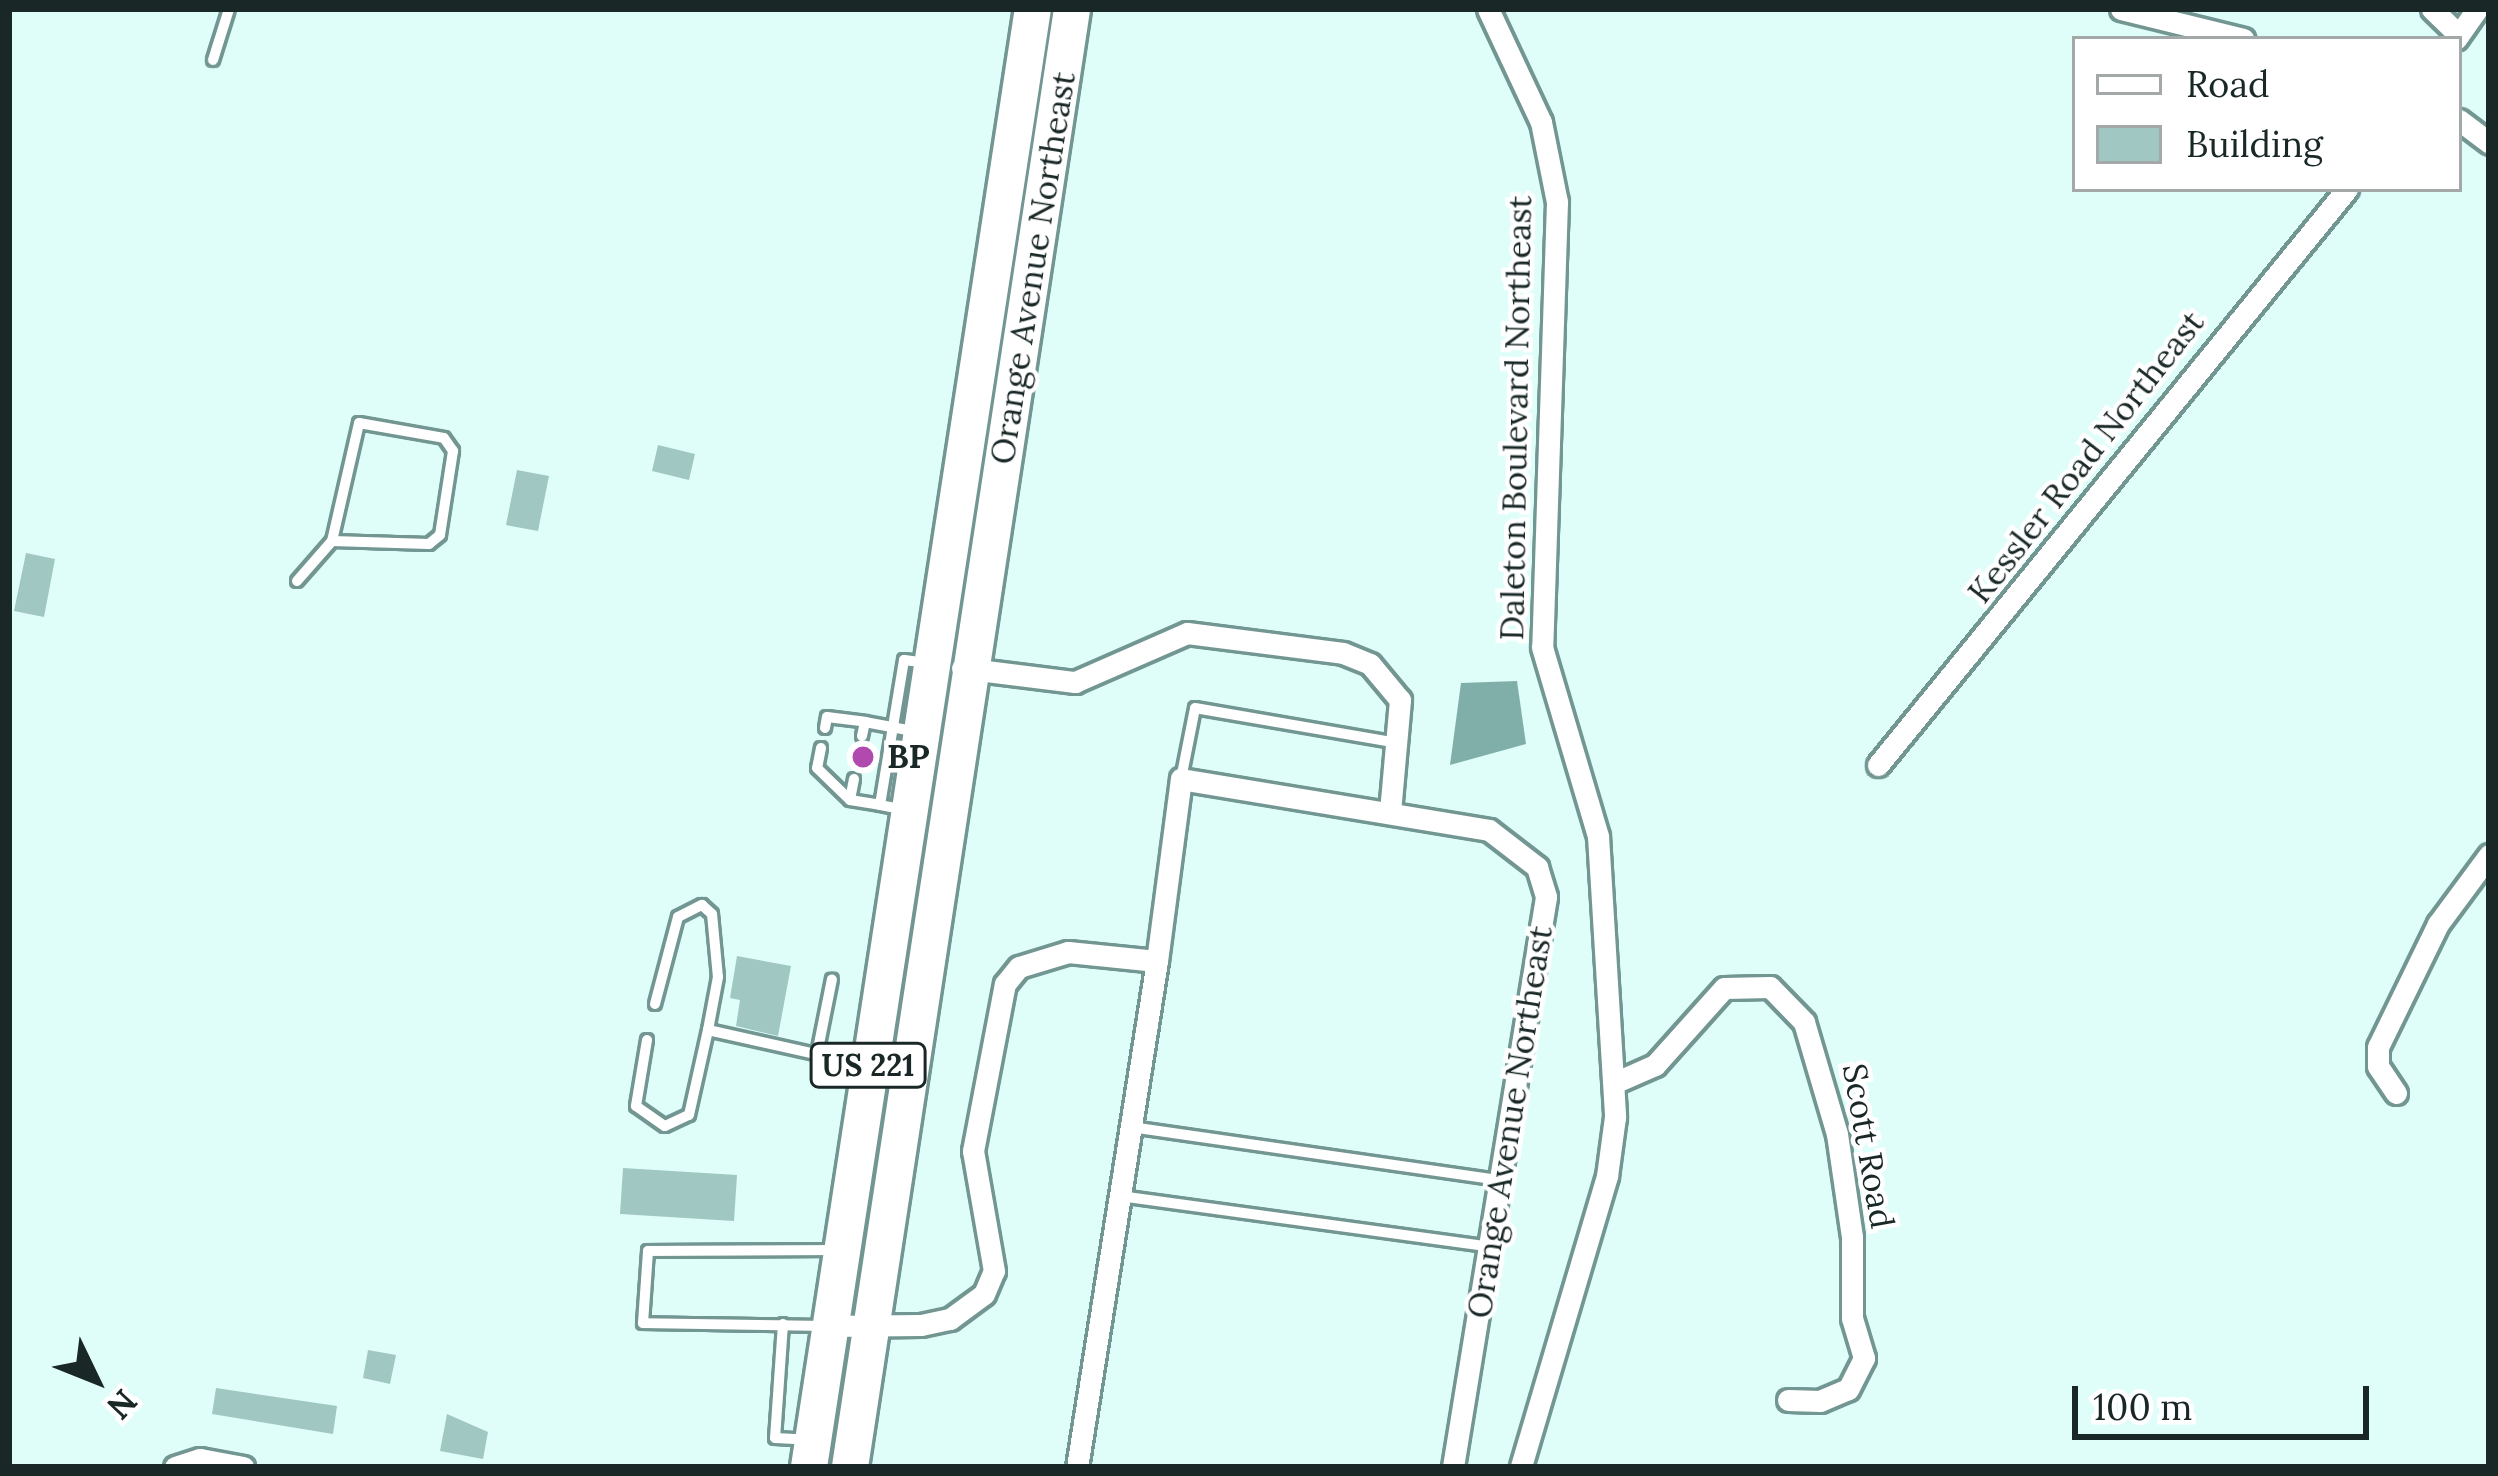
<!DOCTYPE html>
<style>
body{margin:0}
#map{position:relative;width:2498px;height:1476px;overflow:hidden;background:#dffefa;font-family:Lora,serif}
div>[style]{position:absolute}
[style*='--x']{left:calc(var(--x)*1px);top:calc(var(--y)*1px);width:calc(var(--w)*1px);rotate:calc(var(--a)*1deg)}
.water>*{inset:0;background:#80afaa}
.building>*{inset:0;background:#a1c7c3}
.roads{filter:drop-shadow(3px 0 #729692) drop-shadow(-3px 0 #729692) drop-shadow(0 3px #729692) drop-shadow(0 -3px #729692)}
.lane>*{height:10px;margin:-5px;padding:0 5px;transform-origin:5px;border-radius:5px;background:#fff}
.street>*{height:21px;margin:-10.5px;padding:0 10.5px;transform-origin:10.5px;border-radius:10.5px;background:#fff}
.highway>*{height:36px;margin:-18px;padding:0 18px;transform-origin:18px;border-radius:18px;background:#fff}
.dots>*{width:33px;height:33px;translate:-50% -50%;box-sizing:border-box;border:6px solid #fff;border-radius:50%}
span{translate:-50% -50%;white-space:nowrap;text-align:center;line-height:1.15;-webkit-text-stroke:9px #fff;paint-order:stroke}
.shield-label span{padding:3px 9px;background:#fff;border:3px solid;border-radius:9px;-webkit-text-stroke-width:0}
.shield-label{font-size:30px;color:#192726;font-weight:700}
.street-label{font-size:33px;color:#192726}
.poi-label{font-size:33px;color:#192726;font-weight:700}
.left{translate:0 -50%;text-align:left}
.frame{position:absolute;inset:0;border:12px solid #192726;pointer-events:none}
.legend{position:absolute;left:2072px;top:36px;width:390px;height:156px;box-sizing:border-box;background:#fff;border:3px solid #a3a9a8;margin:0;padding:15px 21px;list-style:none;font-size:36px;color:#192726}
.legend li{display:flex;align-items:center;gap:24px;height:60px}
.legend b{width:60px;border:3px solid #a3a9a8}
.north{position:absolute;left:36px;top:1320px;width:120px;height:120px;-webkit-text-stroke:9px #fff;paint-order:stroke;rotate:133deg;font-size:33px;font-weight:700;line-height:48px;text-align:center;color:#192726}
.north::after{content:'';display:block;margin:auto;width:42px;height:54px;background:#192726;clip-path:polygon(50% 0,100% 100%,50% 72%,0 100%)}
.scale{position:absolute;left:2072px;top:1386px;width:297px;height:54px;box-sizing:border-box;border:6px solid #192726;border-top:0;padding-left:15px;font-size:36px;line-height:42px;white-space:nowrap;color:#192726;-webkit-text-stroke:9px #fff;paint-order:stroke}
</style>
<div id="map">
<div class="water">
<div style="clip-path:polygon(1517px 681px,1526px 744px,1450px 765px,1461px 683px)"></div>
</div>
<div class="building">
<div style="clip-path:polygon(658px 445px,695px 454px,689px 480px,652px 471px)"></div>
<div style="clip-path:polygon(517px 470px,549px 476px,538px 531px,506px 525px)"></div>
<div style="clip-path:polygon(26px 553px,55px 559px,44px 617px,14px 611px)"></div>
<div style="clip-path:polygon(737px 956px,791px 966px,778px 1036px,736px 1026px,740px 1000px,730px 998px)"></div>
<div style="clip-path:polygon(623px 1168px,737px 1175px,734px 1221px,620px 1214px)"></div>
<div style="clip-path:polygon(368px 1350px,396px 1355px,390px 1384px,363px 1378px)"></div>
<div style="clip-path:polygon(216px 1388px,337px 1406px,333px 1434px,212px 1414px)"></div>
<div style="clip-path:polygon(447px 1414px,488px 1432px,483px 1459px,440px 1451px)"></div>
</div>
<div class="roads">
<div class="lane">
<div style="--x:213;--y:60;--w:53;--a:-72.6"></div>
<div style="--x:297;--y:581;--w:53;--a:-48.8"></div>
<div style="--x:332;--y:541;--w:121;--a:-77.1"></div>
<div style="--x:359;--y:423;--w:86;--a:10"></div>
<div style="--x:444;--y:438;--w:16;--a:55"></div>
<div style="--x:453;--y:451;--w:85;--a:98.8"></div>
<div style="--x:440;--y:535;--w:14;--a:141"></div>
<div style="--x:429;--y:544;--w:97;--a:-178.2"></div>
<div style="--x:825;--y:728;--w:11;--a:-80"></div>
<div style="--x:827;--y:717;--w:38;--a:7"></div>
<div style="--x:862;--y:736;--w:14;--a:-78"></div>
<div style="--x:865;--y:722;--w:54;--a:10.7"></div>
<div style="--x:821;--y:748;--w:20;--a:101"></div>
<div style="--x:817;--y:768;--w:46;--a:44.1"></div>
<div style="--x:854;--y:779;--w:21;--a:101"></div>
<div style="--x:850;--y:800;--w:30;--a:9"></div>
<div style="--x:1181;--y:779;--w:72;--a:-78.8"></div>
<div style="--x:1195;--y:708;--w:205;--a:9.8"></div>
<div style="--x:906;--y:810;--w:26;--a:-169"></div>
<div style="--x:880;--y:805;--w:147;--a:-80.6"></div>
<div style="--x:904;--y:660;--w:24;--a:7"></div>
<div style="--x:655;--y:1004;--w:90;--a:-75.2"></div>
<div style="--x:678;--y:917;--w:27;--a:-27"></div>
<div style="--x:702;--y:905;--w:13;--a:42"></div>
<div style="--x:712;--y:914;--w:63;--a:84.6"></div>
<div style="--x:718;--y:977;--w:54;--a:100.7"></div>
<div style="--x:647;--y:1040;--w:67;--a:99.5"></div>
<div style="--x:636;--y:1106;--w:35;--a:35"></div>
<div style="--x:665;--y:1126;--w:26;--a:-25"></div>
<div style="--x:689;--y:1115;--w:87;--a:-77.4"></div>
<div style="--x:708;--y:1030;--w:160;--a:12.6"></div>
<div style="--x:817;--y:1054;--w:76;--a:-78.7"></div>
<div style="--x:1131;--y:1127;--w:374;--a:8.2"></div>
<div style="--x:1120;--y:1196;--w:373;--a:7.8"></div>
<div style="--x:783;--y:1324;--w:114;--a:94"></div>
<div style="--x:775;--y:1438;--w:35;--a:3"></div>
<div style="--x:826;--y:1326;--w:183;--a:-179.1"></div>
<div style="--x:643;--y:1323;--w:72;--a:-86"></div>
<div style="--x:648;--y:1251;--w:188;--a:-0.3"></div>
</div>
<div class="street">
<div style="--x:1488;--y:9;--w:125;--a:64.9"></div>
<div style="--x:1541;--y:122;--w:82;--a:78.7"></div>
<div style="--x:1557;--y:202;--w:445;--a:91.9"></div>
<div style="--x:1542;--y:647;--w:197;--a:73.5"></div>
<div style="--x:1598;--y:836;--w:282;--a:86.5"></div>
<div style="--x:1615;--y:1117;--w:60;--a:97.7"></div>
<div style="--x:1607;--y:1176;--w:303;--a:106.5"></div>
<div style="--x:2121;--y:9;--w:126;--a:13.8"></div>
<div style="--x:2432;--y:9;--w:37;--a:44"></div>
<div style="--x:2456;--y:39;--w:37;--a:-55"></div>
<div style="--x:2459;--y:120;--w:38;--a:37"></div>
<div style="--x:962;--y:668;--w:114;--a:7.1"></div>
<div style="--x:1075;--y:682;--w:122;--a:-23.6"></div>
<div style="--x:1187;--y:633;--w:157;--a:7.3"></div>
<div style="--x:1343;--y:653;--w:29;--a:22"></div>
<div style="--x:1370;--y:664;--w:47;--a:50.2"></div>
<div style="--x:1400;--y:700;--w:112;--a:95.1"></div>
<div style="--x:1878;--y:765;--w:743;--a:-50.85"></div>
<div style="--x:1157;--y:961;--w:184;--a:-82.5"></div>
<div style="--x:1181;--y:779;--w:312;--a:9.4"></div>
<div style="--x:1489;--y:830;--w:61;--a:37.6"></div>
<div style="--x:1537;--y:867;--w:31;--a:73"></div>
<div style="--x:1546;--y:897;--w:578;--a:99.27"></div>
<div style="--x:1614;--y:1083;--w:45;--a:-23.7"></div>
<div style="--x:1655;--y:1065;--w:103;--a:-48.1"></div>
<div style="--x:1724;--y:988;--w:46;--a:-1.2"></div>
<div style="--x:1770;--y:987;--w:49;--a:45.8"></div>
<div style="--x:1804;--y:1022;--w:117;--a:73.6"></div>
<div style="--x:1837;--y:1134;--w:104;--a:81.7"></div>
<div style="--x:1852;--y:1237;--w:81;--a:90"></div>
<div style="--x:1852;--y:1318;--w:42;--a:73.3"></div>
<div style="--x:1864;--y:1358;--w:35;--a:117"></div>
<div style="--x:1848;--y:1389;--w:30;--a:157"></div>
<div style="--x:1820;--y:1401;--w:32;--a:-178"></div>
<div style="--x:2396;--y:1093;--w:32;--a:-124"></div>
<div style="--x:2378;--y:1066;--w:19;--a:-90"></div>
<div style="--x:2378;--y:1047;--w:137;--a:-64"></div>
<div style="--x:2438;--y:924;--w:86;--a:-53.5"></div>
<div style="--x:828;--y:1326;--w:93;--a:-0.6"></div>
<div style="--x:921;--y:1325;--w:30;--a:-12"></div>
<div style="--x:950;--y:1319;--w:42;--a:-36.3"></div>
<div style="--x:984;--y:1294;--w:25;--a:-67"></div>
<div style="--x:994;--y:1271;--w:122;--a:-99.9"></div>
<div style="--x:973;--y:1151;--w:170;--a:-79.2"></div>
<div style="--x:1005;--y:984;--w:22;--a:-51"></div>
<div style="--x:1019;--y:967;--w:51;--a:-17"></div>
<div style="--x:1068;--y:952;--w:89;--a:5.8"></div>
<div style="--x:1157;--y:961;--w:512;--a:98.98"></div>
<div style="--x:175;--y:1467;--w:26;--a:-18"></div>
<div style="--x:200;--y:1459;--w:44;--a:10.5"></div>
</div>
<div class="highway">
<div style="--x:809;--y:1467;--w:1475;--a:-81.27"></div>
<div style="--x:850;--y:1467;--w:1475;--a:-81.34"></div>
</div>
</div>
<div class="dots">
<div style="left:863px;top:757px;background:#b04aae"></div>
</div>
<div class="shield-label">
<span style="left:868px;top:1065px">US 221</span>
</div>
<div class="street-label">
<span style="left:1033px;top:268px;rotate:-81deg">Orange Avenue Northeast</span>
<span style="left:1516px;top:418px;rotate:-89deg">Daleton Boulevard Northeast</span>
<span style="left:2086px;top:457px;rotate:-52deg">Kessler Road Northeast</span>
<span style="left:1510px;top:1122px;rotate:-81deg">Orange Avenue Northeast</span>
<span style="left:1868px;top:1146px;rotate:80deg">Scott Road</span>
</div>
<div class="poi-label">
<span class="left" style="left:887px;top:757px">BP</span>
</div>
<div class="frame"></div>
<ul class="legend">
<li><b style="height:15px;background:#fff"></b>Road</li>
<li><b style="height:33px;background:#a1c7c3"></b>Building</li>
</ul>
<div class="north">N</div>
<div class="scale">100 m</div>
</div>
